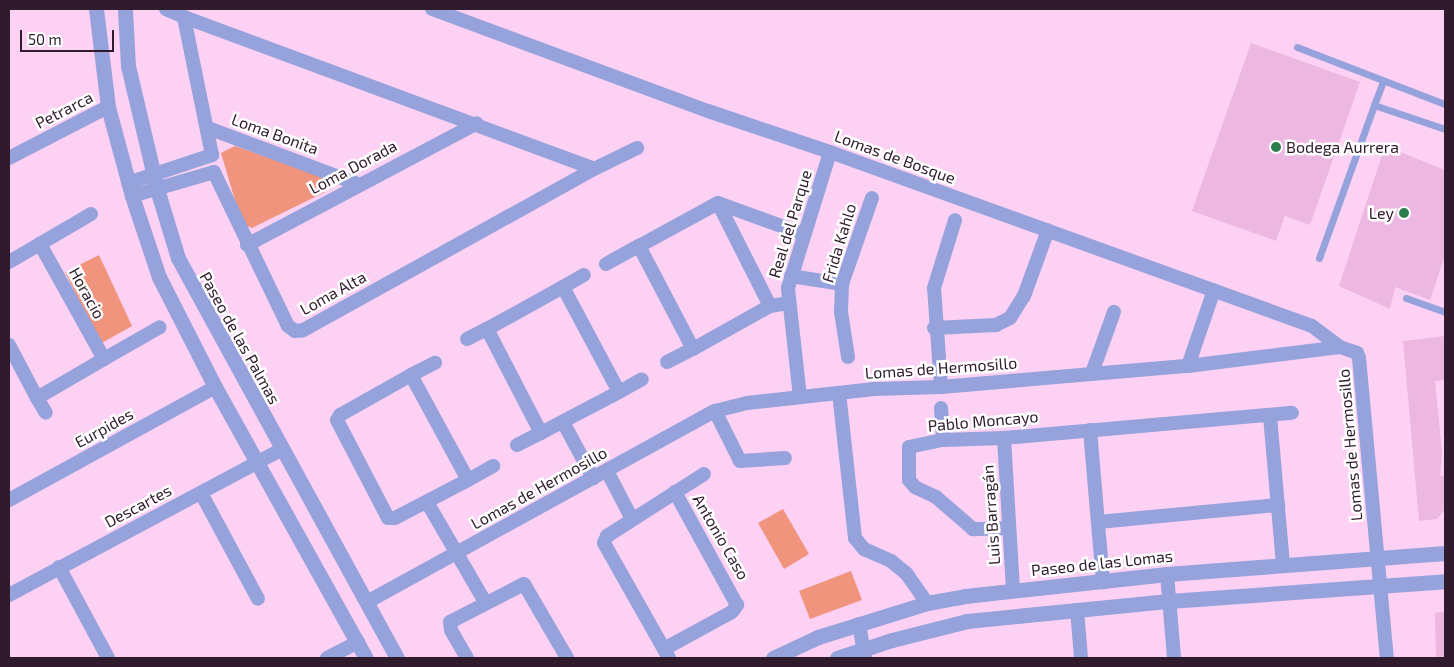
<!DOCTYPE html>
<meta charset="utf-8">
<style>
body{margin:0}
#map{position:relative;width:1454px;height:667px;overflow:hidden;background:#fdd1f3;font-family:"Exo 2",sans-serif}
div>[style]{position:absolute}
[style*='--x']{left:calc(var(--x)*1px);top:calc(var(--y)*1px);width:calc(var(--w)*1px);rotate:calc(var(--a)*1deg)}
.green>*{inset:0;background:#f1947e}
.building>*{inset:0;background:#ecb7e1}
.service>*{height:7px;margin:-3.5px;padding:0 3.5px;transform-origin:3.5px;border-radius:3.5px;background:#95a2db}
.minor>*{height:14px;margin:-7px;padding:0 7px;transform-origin:7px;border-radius:7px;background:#95a2db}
.tertiary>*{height:15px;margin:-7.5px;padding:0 7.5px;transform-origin:7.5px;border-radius:7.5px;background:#95a2db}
.dots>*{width:14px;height:14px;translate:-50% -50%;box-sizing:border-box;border:2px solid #fff;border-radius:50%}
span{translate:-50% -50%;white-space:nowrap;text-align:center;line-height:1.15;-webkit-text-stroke:5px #fff;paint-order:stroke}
.street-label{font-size:16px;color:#2f1b2b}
.poi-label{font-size:16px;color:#2f1b2b}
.left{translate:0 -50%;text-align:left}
.right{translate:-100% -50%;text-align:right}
.frame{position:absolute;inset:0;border:10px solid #2f1b2b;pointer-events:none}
.scale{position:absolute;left:20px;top:30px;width:94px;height:22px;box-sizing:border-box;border:2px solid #2f1b2b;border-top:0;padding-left:6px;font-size:15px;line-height:18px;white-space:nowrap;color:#2f1b2b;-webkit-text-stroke:4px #fff;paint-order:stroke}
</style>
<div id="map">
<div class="green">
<div style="clip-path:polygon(235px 146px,326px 177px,325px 192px,252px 228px,242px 224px,221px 153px)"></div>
<div style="clip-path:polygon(99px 255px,132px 326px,100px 344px,65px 272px)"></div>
<div style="clip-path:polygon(783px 509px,809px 554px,784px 569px,758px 523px)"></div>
<div style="clip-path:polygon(851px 571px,862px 600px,810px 619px,799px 591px)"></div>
</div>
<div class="building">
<div style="clip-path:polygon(1251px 43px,1360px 82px,1310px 225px,1285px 216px,1276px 241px,1192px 211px)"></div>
<div style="clip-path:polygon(1385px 146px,1445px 170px,1445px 256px,1430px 300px,1395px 287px,1390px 309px,1339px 286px)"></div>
<div style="clip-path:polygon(1445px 336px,1445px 380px,1435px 381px,1442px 452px,1440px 476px,1444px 475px,1445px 509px,1437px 519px,1419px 521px,1403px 341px)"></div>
<div style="clip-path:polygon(1445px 611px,1445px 658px,1436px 658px,1435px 613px)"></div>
</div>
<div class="service">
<div style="--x:1297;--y:47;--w:159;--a:21.1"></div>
<div style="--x:1374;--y:105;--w:25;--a:-69"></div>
<div style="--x:1319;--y:258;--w:163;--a:-70.2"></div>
<div style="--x:1374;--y:105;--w:75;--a:18.7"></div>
<div style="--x:1406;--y:298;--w:41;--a:19.7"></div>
</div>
<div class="minor">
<div style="--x:166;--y:9;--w:20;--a:24"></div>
<div style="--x:432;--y:9;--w:294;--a:20.3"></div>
<div style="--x:708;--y:111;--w:129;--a:18.6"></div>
<div style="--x:830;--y:152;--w:512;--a:19.85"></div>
<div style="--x:1312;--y:326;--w:35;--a:37"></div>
<div style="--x:208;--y:128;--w:160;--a:20.5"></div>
<div style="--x:9;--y:158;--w:111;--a:-27.3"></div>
<div style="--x:594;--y:169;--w:48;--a:-26"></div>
<div style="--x:128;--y:183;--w:89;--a:-18.4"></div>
<div style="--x:212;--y:155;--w:141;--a:-101.5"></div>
<div style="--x:184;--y:17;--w:437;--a:20.3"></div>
<div style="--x:594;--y:169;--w:333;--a:151"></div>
<div style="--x:303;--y:330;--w:8;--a:173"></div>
<div style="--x:295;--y:331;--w:9;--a:-144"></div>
<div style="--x:288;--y:326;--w:171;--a:-115.7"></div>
<div style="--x:214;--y:172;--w:85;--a:163.7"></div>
<div style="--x:718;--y:203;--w:90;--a:20"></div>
<div style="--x:247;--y:245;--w:260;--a:-27.9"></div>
<div style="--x:9;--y:262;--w:95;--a:-30.3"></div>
<div style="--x:606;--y:264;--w:38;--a:-29"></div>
<div style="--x:791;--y:276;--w:52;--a:8.9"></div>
<div style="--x:563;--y:287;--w:119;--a:61.9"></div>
<div style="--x:619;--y:392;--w:88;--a:152.3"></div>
<div style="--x:541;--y:433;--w:117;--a:-117.4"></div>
<div style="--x:487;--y:329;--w:87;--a:-28.9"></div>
<div style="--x:563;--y:287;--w:24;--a:-30"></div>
<div style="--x:770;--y:306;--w:115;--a:-116.8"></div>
<div style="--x:718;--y:203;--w:90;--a:151.4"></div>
<div style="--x:639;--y:246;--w:116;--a:62.3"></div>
<div style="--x:693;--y:349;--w:88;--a:-29.2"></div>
<div style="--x:770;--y:306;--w:18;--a:-9"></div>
<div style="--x:934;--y:328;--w:62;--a:-2.8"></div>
<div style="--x:996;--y:325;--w:16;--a:-27"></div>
<div style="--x:1010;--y:318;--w:26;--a:-58"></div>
<div style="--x:1024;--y:296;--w:70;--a:-70"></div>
<div style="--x:467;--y:339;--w:22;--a:-27"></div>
<div style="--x:9;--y:345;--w:60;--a:62.2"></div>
<div style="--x:37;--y:398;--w:78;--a:-30.2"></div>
<div style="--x:104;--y:359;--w:132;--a:-119.1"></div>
<div style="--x:848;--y:357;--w:46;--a:-98.8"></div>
<div style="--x:841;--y:312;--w:28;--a:-88"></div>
<div style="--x:842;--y:284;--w:91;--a:-70.8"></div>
<div style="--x:104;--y:359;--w:64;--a:-29.7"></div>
<div style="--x:667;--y:362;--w:29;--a:-27"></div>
<div style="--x:1188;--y:366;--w:80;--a:-71.1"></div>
<div style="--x:1092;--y:373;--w:65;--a:-70.2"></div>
<div style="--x:411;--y:375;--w:119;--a:61.5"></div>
<div style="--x:468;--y:480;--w:82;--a:152.5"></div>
<div style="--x:395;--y:518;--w:7;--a:180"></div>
<div style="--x:388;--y:518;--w:110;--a:-117.5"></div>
<div style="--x:337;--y:420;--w:6;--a:-59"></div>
<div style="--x:340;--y:415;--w:81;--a:-29.4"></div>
<div style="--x:411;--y:375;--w:27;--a:-27"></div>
<div style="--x:941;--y:387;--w:99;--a:-94"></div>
<div style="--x:934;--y:288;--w:71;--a:-72.8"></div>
<div style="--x:619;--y:392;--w:26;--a:-29"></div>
<div style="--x:839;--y:393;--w:146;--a:83.7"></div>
<div style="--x:855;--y:538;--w:14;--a:51"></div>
<div style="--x:864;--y:549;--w:30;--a:24"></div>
<div style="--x:891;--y:561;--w:19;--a:39"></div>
<div style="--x:906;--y:573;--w:37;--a:55"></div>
<div style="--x:800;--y:397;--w:110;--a:-96.3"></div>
<div style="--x:788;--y:288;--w:142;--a:-72.8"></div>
<div style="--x:37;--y:398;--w:17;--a:59"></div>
<div style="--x:941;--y:408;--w:32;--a:86"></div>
<div style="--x:715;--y:411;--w:56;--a:63.4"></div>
<div style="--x:740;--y:461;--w:45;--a:-3.8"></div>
<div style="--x:1270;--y:416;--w:150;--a:85"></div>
<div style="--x:563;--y:422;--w:64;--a:61.8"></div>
<div style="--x:1090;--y:430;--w:153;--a:85.1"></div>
<div style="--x:1004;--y:438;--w:152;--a:86.6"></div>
<div style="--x:517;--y:445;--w:27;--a:-27"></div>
<div style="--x:607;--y:471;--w:54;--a:62.5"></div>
<div style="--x:468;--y:480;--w:29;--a:-29"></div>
<div style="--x:201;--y:493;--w:120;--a:61.7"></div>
<div style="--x:9;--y:500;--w:235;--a:-28.7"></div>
<div style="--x:427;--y:502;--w:116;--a:59.9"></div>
<div style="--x:1098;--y:522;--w:181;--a:-5.4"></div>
<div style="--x:1009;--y:528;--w:36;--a:178"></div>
<div style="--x:973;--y:529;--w:49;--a:-139.1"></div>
<div style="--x:936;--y:497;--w:23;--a:-155"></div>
<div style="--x:915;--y:487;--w:9;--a:-131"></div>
<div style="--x:909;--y:480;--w:33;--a:-90"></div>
<div style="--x:909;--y:447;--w:35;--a:-12"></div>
<div style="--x:943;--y:440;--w:61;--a:-1.9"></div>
<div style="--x:1004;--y:438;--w:289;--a:-5"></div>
<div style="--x:59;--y:567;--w:103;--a:61.7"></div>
<div style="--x:1167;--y:574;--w:84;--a:85.2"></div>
<div style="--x:9;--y:595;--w:310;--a:-28.1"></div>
<div style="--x:367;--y:602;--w:397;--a:-28.8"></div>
<div style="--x:715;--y:411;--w:33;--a:-14"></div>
<div style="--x:747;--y:403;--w:128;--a:-6.3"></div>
<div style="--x:874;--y:389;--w:67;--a:-1.7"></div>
<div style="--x:941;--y:387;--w:248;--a:-4.9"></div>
<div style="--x:1188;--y:366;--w:153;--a:-7.1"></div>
<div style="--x:1340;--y:347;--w:18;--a:19"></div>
<div style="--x:1357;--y:353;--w:5;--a:68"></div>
<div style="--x:1359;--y:358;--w:301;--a:84.7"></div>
<div style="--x:1077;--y:610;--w:48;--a:85.2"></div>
<div style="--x:859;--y:624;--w:35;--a:80"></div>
<div style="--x:664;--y:649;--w:77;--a:-28.6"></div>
<div style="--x:732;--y:612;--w:9;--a:-54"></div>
<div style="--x:737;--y:605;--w:129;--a:-118.8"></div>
<div style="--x:327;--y:658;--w:35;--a:-27"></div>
<div style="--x:467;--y:658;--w:32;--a:-120"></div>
<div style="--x:451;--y:630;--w:8;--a:-97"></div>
<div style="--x:450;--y:622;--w:83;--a:-27.2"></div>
<div style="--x:524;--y:584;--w:86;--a:59.8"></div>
<div style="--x:669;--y:658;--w:132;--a:-119.5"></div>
<div style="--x:604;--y:543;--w:8;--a:-67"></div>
<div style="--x:607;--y:536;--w:115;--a:-32.6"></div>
</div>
<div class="tertiary">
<div style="--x:96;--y:9;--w:99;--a:83"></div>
<div style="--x:108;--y:107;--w:92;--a:74.9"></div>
<div style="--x:132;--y:196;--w:85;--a:71.6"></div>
<div style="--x:159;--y:277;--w:123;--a:63"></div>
<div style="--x:215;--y:387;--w:310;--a:60.9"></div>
<div style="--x:125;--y:9;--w:57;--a:87"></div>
<div style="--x:128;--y:66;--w:126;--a:76.7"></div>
<div style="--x:157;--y:189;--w:72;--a:73.1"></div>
<div style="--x:178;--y:258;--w:456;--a:61.3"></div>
<div style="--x:773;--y:658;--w:50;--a:-25"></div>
<div style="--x:818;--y:637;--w:114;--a:-17.3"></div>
<div style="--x:927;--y:603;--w:39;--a:-10"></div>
<div style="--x:965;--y:596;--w:203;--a:-6.2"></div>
<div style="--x:1167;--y:574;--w:279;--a:-4.3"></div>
<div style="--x:837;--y:658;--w:58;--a:-18.1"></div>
<div style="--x:892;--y:640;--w:77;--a:-14.2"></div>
<div style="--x:967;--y:621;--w:203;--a:-5.7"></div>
<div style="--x:1169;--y:601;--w:277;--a:-4.1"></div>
</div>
<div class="dots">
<div style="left:1276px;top:147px;background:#2c7c4c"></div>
<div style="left:1404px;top:213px;background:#2c7c4c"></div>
</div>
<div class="street-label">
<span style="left:64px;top:110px;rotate:-27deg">Petrarca</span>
<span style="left:275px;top:134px;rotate:20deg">Loma Bonita</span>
<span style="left:895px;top:157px;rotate:20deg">Lomas de Bosque</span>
<span style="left:353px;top:167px;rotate:-28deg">Loma Dorada</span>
<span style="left:790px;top:224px;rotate:-73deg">Real del Parque</span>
<span style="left:839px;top:243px;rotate:-73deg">Frida Kahlo</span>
<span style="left:87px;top:293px;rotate:61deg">Horacio</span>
<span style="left:333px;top:293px;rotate:-29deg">Loma Alta</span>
<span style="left:240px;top:338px;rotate:61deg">Paseo de las Palmas</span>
<span style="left:941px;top:368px;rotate:-4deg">Lomas de Hermosillo</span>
<span style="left:983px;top:421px;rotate:-5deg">Pablo Moncayo</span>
<span style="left:104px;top:428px;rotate:-29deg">Eurpides</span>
<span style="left:1350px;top:445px;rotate:-95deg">Lomas de Hermosillo</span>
<span style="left:539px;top:488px;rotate:-29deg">Lomas de Hermosillo</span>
<span style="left:138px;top:506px;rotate:-28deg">Descartes</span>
<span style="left:991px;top:515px;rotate:-94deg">Luis Barragán</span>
<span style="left:721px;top:537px;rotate:60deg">Antonio Caso</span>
<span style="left:1102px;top:563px;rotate:-6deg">Paseo de las Lomas</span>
</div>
<div class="poi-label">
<span class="left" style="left:1286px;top:147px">Bodega Aurrera</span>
<span class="right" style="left:1394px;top:213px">Ley</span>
</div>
<div class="frame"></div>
<div class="scale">50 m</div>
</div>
